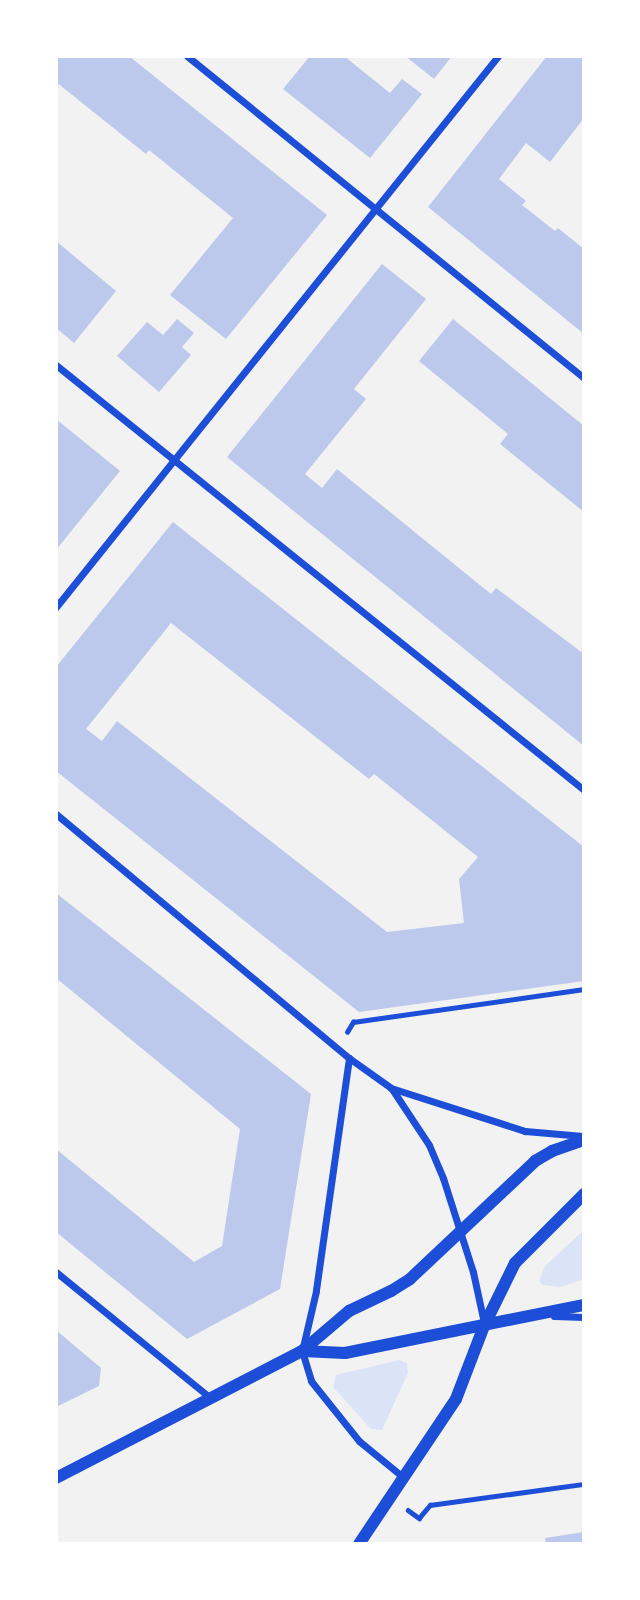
<!DOCTYPE html>
<style>
body{margin:0}
#map{position:relative;width:640px;height:1600px;overflow:hidden;background:#f2f2f2;font-family:"IBM Plex Sans",sans-serif}
div>[style]{position:absolute}
[style*='--x']{left:calc(var(--x)*1px);top:calc(var(--y)*1px);width:calc(var(--w)*1px);rotate:calc(var(--a)*1deg)}
.green>*{inset:0;background:#dbe4f7}
.building>*{inset:0;background:#bdc9ec}
.path>*{height:4.5px;margin:-2.25px;padding:0 2.25px;transform-origin:2.25px;border-radius:2.25px;background:#1d4ed8}
.minor>*{height:7px;margin:-3.5px;padding:0 3.5px;transform-origin:3.5px;border-radius:3.5px;background:#1d4ed8}
.tertiary>*{height:12px;margin:-6px;padding:0 6px;transform-origin:6px;border-radius:6px;background:#1d4ed8}
span{translate:-50% -50%;white-space:nowrap;text-align:center;line-height:1.15;-webkit-text-stroke:7px #fff;paint-order:stroke}
.frame{position:absolute;inset:0;border:58px solid #fff;pointer-events:none}
</style>
<div id="map">
<div class="green">
<div style="clip-path:polygon(584px 1230px,584px 1279px,561px 1287px,543px 1285px,539px 1281px,545px 1266px)"></div>
<div style="clip-path:polygon(399px 1360px,407px 1363px,408px 1373px,382px 1430px,371px 1429px,333px 1387px,336px 1375px)"></div>
</div>
<div class="building">
<div style="clip-path:polygon(56px 56px,129px 56px,327px 215px,226px 339px,170px 295px,233px 218px,149px 150px,146px 154px,56px 82px)"></div>
<div style="clip-path:polygon(310px 56px,344px 56px,390px 93px,402px 79px,422px 94px,370px 158px,283px 89px)"></div>
<div style="clip-path:polygon(405px 56px,452px 56px,434px 79px)"></div>
<div style="clip-path:polygon(547px 56px,584px 56px,584px 118px,550px 162px,526px 143px,499px 179px,526px 201px,522px 205px,555px 231px,558px 228px,584px 249px,584px 334px,428px 207px)"></div>
<div style="clip-path:polygon(56px 241px,116px 291px,74px 343px,56px 328px)"></div>
<div style="clip-path:polygon(382px 264px,426px 299px,354px 389px,366px 399px,305px 474px,322px 488px,337px 469px,491px 594px,496px 588px,584px 654px,584px 746px,227px 457px)"></div>
<div style="clip-path:polygon(177px 319px,194px 333px,182px 347px,191px 355px,159px 392px,117px 356px,147px 322px,163px 335px)"></div>
<div style="clip-path:polygon(453px 319px,584px 426px,584px 512px,500px 444px,508px 434px,419px 361px)"></div>
<div style="clip-path:polygon(56px 419px,120px 471px,56px 550px)"></div>
<div style="clip-path:polygon(evenodd,173px 522px,584px 847px,584px 981px,359px 1012px,56px 771px,56px 667px,173px 522px,171px 623px,369px 779px,374px 774px,478px 857px,459px 879px,464px 923px,387px 932px,117px 721px,102px 741px,86px 729px,171px 623px)"></div>
<div style="clip-path:polygon(56px 893px,311px 1094px,280px 1289px,187px 1339px,56px 1232px,56px 1149px,194px 1262px,222px 1246px,240px 1129px,56px 978px)"></div>
<div style="clip-path:polygon(56px 1330px,101px 1368px,99px 1386px,56px 1407px)"></div>
<div style="clip-path:polygon(584px 1532px,584px 1544px,546px 1544px,545px 1538px)"></div>
</div>
<div class="path">
<div style="--x:347;--y:1032;--w:12;--a:-59"></div>
<div style="--x:353;--y:1022;--w:233;--a:-8.1"></div>
<div style="--x:408;--y:1510;--w:14;--a:36"></div>
<div style="--x:419;--y:1518;--w:17;--a:-50"></div>
<div style="--x:430;--y:1505;--w:155;--a:-7.8"></div>
</div>
<div class="minor">
<div style="--x:187;--y:56;--w:511;--a:39.04"></div>
<div style="--x:56;--y:365;--w:678;--a:38.83"></div>
<div style="--x:56;--y:607;--w:706;--a:-51.26"></div>
<div style="--x:56;--y:814;--w:381;--a:39.8"></div>
<div style="--x:349;--y:1058;--w:52;--a:35.5"></div>
<div style="--x:391;--y:1088;--w:141;--a:17.8"></div>
<div style="--x:525;--y:1131;--w:58;--a:4.9"></div>
<div style="--x:349;--y:1058;--w:235;--a:98.1"></div>
<div style="--x:316;--y:1291;--w:62;--a:103.1"></div>
<div style="--x:302;--y:1351;--w:31;--a:73"></div>
<div style="--x:311;--y:1381;--w:77;--a:51.3"></div>
<div style="--x:359;--y:1441;--w:57;--a:39.3"></div>
<div style="--x:392;--y:1089;--w:67;--a:56.5"></div>
<div style="--x:429;--y:1145;--w:36;--a:67"></div>
<div style="--x:443;--y:1178;--w:99;--a:72.3"></div>
<div style="--x:473;--y:1272;--w:52;--a:77.8"></div>
<div style="--x:56;--y:1272;--w:198;--a:39.2"></div>
<div style="--x:554;--y:1316;--w:30;--a:2"></div>
</div>
<div class="tertiary">
<div style="--x:302;--y:1351;--w:43;--a:2.7"></div>
<div style="--x:345;--y:1353;--w:244;--a:-11.4"></div>
<div style="--x:56;--y:1478;--w:277;--a:-27.3"></div>
<div style="--x:302;--y:1351;--w:62;--a:-40.4"></div>
<div style="--x:349;--y:1311;--w:47;--a:-25.5"></div>
<div style="--x:391;--y:1291;--w:22;--a:-32"></div>
<div style="--x:410;--y:1279;--w:172;--a:-43.3"></div>
<div style="--x:535;--y:1161;--w:20;--a:-30"></div>
<div style="--x:552;--y:1151;--w:34;--a:-19"></div>
<div style="--x:359;--y:1544;--w:174;--a:-56.2"></div>
<div style="--x:456;--y:1399;--w:78;--a:-69"></div>
<div style="--x:484;--y:1326;--w:70;--a:-63.8"></div>
<div style="--x:515;--y:1263;--w:98;--a:-45"></div>
</div>
<div class="frame"></div>
</div>
